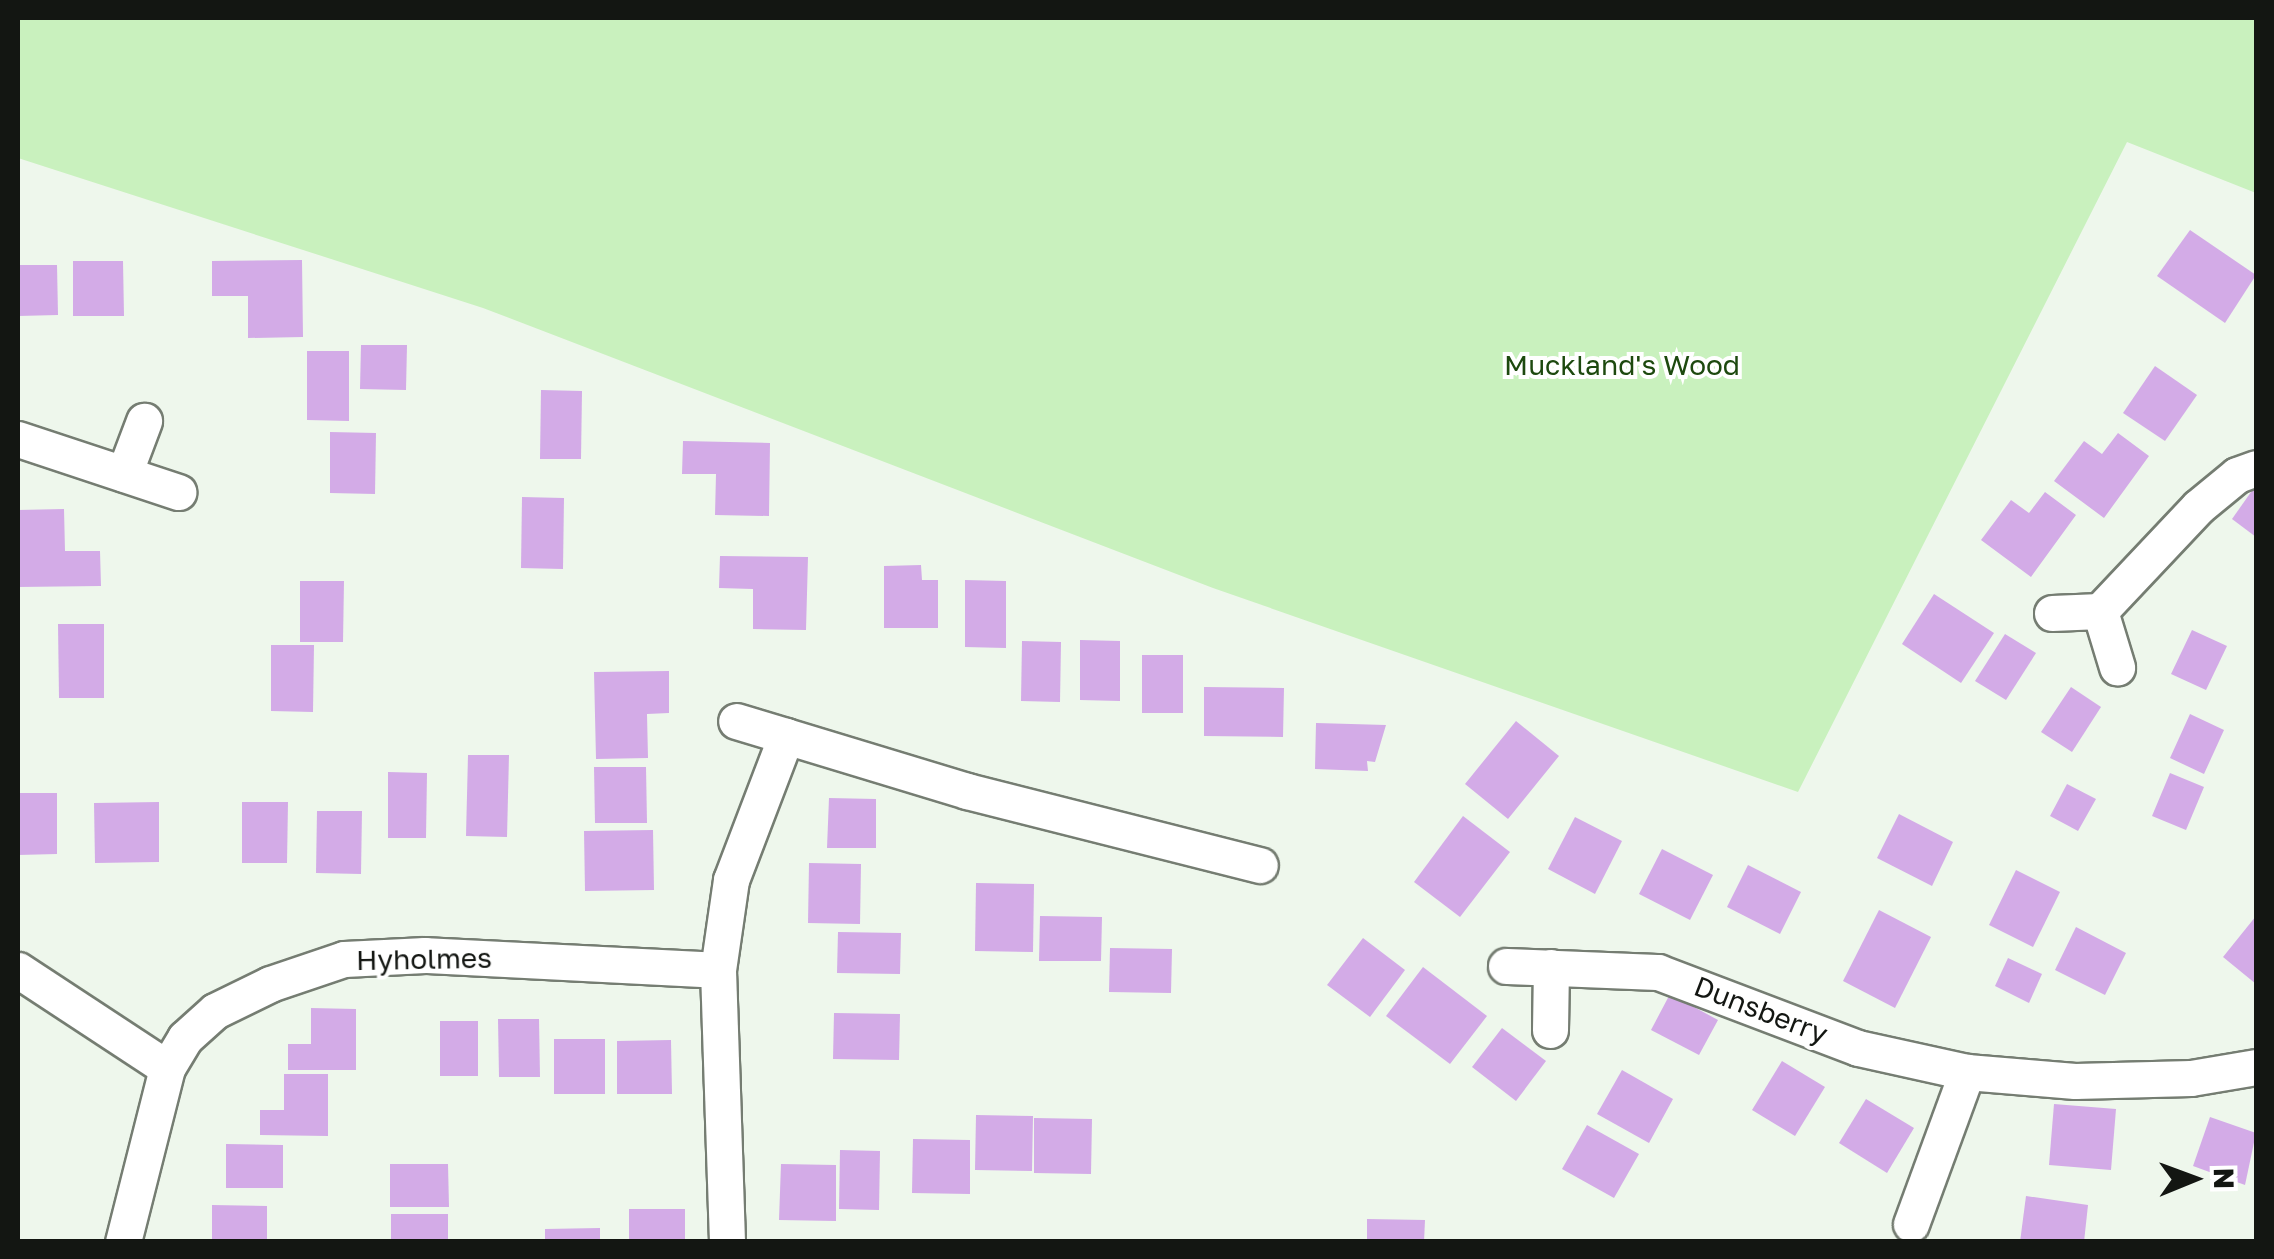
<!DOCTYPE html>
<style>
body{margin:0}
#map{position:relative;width:2274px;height:1259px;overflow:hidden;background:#eef7ec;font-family:"Golos Text",sans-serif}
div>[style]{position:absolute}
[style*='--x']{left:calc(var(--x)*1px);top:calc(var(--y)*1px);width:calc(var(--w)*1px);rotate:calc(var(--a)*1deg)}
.green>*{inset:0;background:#c9f1be}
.building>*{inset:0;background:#d3abe7}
.roads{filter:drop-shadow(2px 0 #757d72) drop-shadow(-2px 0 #757d72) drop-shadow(0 2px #757d72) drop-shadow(0 -2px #757d72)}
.street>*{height:35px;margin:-17.5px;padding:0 17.5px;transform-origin:17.5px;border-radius:17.5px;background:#fff}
span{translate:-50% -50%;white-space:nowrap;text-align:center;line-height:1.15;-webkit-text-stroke:8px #fff;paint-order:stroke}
.park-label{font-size:28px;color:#1d490f}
.street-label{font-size:28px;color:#131612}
.frame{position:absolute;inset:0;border:20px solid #131612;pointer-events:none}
.north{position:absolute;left:2144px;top:1129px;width:100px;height:100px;-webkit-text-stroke:8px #fff;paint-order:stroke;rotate:89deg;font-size:28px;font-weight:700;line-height:40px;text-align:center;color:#131612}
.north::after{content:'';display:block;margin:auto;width:35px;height:45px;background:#131612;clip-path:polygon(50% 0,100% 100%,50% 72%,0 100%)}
</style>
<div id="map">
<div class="green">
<div style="clip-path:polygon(18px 18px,2256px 18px,2256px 193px,2127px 142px,1798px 792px,1213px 588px,483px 308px,18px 158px)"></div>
</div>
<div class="building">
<div style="clip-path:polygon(2190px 230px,2256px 275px,2225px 323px,2157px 276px)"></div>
<div style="clip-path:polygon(302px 260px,303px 337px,248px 338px,248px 296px,212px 296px,212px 261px)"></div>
<div style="clip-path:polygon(73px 261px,123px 261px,124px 316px,73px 316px)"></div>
<div style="clip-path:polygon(18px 265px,57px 265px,58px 315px,18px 316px)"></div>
<div style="clip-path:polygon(361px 345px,407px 345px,406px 390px,360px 389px)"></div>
<div style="clip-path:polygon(307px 351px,349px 351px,349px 421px,307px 420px)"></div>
<div style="clip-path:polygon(2155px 366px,2197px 395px,2165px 441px,2123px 413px)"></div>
<div style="clip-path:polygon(541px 390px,582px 391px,581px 459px,540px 459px)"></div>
<div style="clip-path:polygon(330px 432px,376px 433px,375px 494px,330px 493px)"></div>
<div style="clip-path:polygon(2118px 433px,2149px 456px,2104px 518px,2054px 481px,2084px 441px,2102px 454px)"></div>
<div style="clip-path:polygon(683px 441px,770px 443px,769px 516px,715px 515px,716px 474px,682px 474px)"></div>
<div style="clip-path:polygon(2256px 485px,2256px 537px,2232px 519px)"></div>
<div style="clip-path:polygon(2045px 492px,2076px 515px,2031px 577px,1981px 540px,2011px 500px,2029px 513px)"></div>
<div style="clip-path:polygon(522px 497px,564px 498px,563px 569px,521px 568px)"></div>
<div style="clip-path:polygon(64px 509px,65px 551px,100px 551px,101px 586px,18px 587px,18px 510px)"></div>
<div style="clip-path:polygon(720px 556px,808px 557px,806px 630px,753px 629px,753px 589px,719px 588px)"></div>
<div style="clip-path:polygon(921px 565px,922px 580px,938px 580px,938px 628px,884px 628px,884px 566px)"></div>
<div style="clip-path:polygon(965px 580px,1006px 581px,1006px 648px,965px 647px)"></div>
<div style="clip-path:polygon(300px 581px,344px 581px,343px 642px,300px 642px)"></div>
<div style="clip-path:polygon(1934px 594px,1994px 633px,1961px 683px,1902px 644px)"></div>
<div style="clip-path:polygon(58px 624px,104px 624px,104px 698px,59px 698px)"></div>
<div style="clip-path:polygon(2192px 630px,2227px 646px,2206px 690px,2171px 674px)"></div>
<div style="clip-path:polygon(2005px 634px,2036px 653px,2006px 700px,1975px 681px)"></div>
<div style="clip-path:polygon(1080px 640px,1120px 641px,1120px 701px,1080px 700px)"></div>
<div style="clip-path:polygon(1022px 641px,1061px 642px,1060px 702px,1021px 701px)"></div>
<div style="clip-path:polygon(271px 645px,314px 645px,313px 712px,271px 711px)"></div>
<div style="clip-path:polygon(1142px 655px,1183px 655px,1183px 713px,1142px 713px)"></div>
<div style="clip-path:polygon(669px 671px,669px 713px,647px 714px,648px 758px,596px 759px,594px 672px)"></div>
<div style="clip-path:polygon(1204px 687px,1284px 688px,1283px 737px,1204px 736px)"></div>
<div style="clip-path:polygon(2071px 687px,2101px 707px,2072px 752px,2041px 732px)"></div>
<div style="clip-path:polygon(2190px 714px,2224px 730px,2204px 774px,2170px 758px)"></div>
<div style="clip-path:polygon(1516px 721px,1559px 756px,1508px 819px,1465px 784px)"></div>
<div style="clip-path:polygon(1316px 723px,1386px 725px,1375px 762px,1367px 761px,1368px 771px,1315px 769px)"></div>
<div style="clip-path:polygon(468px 755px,509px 755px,507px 837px,466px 836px)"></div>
<div style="clip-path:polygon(594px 767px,646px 767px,647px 823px,595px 823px)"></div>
<div style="clip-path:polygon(388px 772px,427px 773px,426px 838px,388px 838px)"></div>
<div style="clip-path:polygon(2170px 773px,2204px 787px,2186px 830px,2152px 816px)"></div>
<div style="clip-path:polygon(2067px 784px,2096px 799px,2078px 831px,2050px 816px)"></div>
<div style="clip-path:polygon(18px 793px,57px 793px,57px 854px,18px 855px)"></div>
<div style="clip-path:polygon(829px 798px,876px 799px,876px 848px,827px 848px)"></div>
<div style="clip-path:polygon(159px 802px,159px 862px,95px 863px,94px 803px)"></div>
<div style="clip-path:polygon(242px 802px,288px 802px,287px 863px,242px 863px)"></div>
<div style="clip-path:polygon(317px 811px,362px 811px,361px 874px,316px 873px)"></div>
<div style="clip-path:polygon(1899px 814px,1953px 842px,1932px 886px,1877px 858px)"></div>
<div style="clip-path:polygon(1463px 816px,1510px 852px,1460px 917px,1414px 882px)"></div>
<div style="clip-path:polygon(1575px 817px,1622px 841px,1595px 894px,1548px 869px)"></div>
<div style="clip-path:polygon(653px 830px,654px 890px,585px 891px,584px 831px)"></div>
<div style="clip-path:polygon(1662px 849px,1713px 875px,1690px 920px,1639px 894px)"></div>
<div style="clip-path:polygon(809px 863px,861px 864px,860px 924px,808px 923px)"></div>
<div style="clip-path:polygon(1748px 865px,1801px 892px,1780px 934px,1727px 907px)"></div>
<div style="clip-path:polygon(2016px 870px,2060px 892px,2033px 947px,1989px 925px)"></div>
<div style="clip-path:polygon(976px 883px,1034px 884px,1033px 952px,975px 951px)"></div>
<div style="clip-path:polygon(1879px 910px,1931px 937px,1895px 1008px,1843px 981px)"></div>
<div style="clip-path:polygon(1040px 916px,1102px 917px,1101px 961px,1039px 961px)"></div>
<div style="clip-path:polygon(2256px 916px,2256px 984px,2223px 957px)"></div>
<div style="clip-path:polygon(2076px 927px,2126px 953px,2105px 995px,2055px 970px)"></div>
<div style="clip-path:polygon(838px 932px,901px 933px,900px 974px,837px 973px)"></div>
<div style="clip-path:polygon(1363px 938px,1405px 970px,1370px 1017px,1327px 985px)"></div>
<div style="clip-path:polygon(1110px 948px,1172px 949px,1171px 993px,1109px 992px)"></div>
<div style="clip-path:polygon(2008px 958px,2042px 974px,2029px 1003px,1995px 986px)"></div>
<div style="clip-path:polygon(1423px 967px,1487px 1016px,1450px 1064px,1386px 1016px)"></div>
<div style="clip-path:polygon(1670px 994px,1718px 1020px,1699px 1055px,1651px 1030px)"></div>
<div style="clip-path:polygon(311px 1008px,356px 1009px,356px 1070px,288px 1070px,288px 1044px,311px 1044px)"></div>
<div style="clip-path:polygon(834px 1013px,900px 1014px,899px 1060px,833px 1059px)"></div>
<div style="clip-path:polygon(498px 1019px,539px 1019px,540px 1077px,499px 1077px)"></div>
<div style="clip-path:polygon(440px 1021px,478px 1021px,478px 1076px,440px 1076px)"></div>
<div style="clip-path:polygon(1502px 1028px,1546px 1061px,1516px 1101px,1472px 1067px)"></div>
<div style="clip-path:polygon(554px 1039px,605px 1039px,605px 1094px,554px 1094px)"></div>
<div style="clip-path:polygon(671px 1040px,672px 1094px,617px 1094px,617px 1041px)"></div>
<div style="clip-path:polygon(1782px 1061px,1825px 1087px,1795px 1136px,1752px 1110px)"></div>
<div style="clip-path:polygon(1622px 1070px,1673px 1099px,1649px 1143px,1597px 1114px)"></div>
<div style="clip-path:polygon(284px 1074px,328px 1074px,328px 1136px,260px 1135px,260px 1110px,284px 1110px)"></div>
<div style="clip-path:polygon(1866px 1099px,1914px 1128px,1887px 1173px,1839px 1143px)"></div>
<div style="clip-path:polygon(2054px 1104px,2116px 1109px,2111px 1170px,2049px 1165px)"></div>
<div style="clip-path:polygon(976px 1115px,1033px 1116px,1032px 1171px,975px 1170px)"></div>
<div style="clip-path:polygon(2210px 1117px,2256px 1133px,2245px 1185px,2193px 1166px)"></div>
<div style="clip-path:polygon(1034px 1118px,1092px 1119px,1091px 1174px,1034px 1173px)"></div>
<div style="clip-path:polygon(1587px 1125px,1639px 1154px,1614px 1198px,1562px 1169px)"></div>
<div style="clip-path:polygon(913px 1139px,970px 1140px,970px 1194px,912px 1193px)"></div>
<div style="clip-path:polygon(226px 1144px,283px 1145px,283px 1188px,226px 1188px)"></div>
<div style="clip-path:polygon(840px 1150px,880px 1151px,879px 1210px,839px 1209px)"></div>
<div style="clip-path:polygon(390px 1164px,448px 1164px,449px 1207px,390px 1207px)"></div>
<div style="clip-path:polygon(781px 1164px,836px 1165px,836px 1221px,779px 1220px)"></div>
<div style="clip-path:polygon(2026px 1196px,2088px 1205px,2084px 1242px,2020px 1242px)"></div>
<div style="clip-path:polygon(212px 1205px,267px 1206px,267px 1242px,212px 1242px)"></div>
<div style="clip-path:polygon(629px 1209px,685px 1209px,685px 1242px,629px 1242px)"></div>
<div style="clip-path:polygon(391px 1214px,448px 1214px,448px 1242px,391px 1242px)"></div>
<div style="clip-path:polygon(1367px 1219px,1425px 1220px,1424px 1242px,1367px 1242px)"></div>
<div style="clip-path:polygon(600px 1228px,600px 1242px,545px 1242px,545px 1229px)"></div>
</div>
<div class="roads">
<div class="street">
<div style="--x:18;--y:439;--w:169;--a:18.3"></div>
<div style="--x:124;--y:474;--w:57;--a:-69.3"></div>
<div style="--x:2100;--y:611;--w:143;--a:-46.7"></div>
<div style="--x:2198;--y:507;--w:50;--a:-39.4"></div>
<div style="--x:2237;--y:475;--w:20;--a:-20"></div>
<div style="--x:2052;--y:613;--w:48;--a:-2.4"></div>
<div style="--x:2100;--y:611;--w:59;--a:73.1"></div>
<div style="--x:786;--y:736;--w:189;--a:16.9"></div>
<div style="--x:967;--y:791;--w:302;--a:14.2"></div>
<div style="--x:1506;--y:966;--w:152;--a:2.3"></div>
<div style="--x:1658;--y:972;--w:214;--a:20.8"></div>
<div style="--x:1858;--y:1048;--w:112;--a:12.4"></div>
<div style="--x:1967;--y:1072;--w:108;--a:4.8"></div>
<div style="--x:2075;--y:1081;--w:116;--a:-1.5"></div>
<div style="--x:2191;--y:1078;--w:66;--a:-9.6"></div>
<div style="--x:18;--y:970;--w:178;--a:33.3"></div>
<div style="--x:718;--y:970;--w:272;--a:88.1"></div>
<div style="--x:1550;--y:1030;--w:63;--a:-89.1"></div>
<div style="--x:1911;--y:1224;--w:162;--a:-69.8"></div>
<div style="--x:123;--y:1242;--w:179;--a:-75.8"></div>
<div style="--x:167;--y:1068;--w:35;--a:-59"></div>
<div style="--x:185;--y:1038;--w:40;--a:-42"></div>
<div style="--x:215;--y:1011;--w:61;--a:-26.1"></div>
<div style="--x:270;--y:984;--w:78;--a:-18.7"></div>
<div style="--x:344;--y:959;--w:81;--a:-2.8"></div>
<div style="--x:425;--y:955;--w:293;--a:2.9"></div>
<div style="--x:718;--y:970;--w:91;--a:-81.8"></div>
<div style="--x:731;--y:880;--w:154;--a:-69.1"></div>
<div style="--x:786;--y:736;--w:52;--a:-163.3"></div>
</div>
</div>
<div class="park-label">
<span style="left:1622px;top:365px">Muckland's Wood</span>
</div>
<div class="street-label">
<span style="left:424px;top:959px;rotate:-1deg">Hyholmes</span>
<span style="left:1761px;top:1010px;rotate:21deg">Dunsberry</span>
</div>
<div class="frame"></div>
<div class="north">N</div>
</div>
